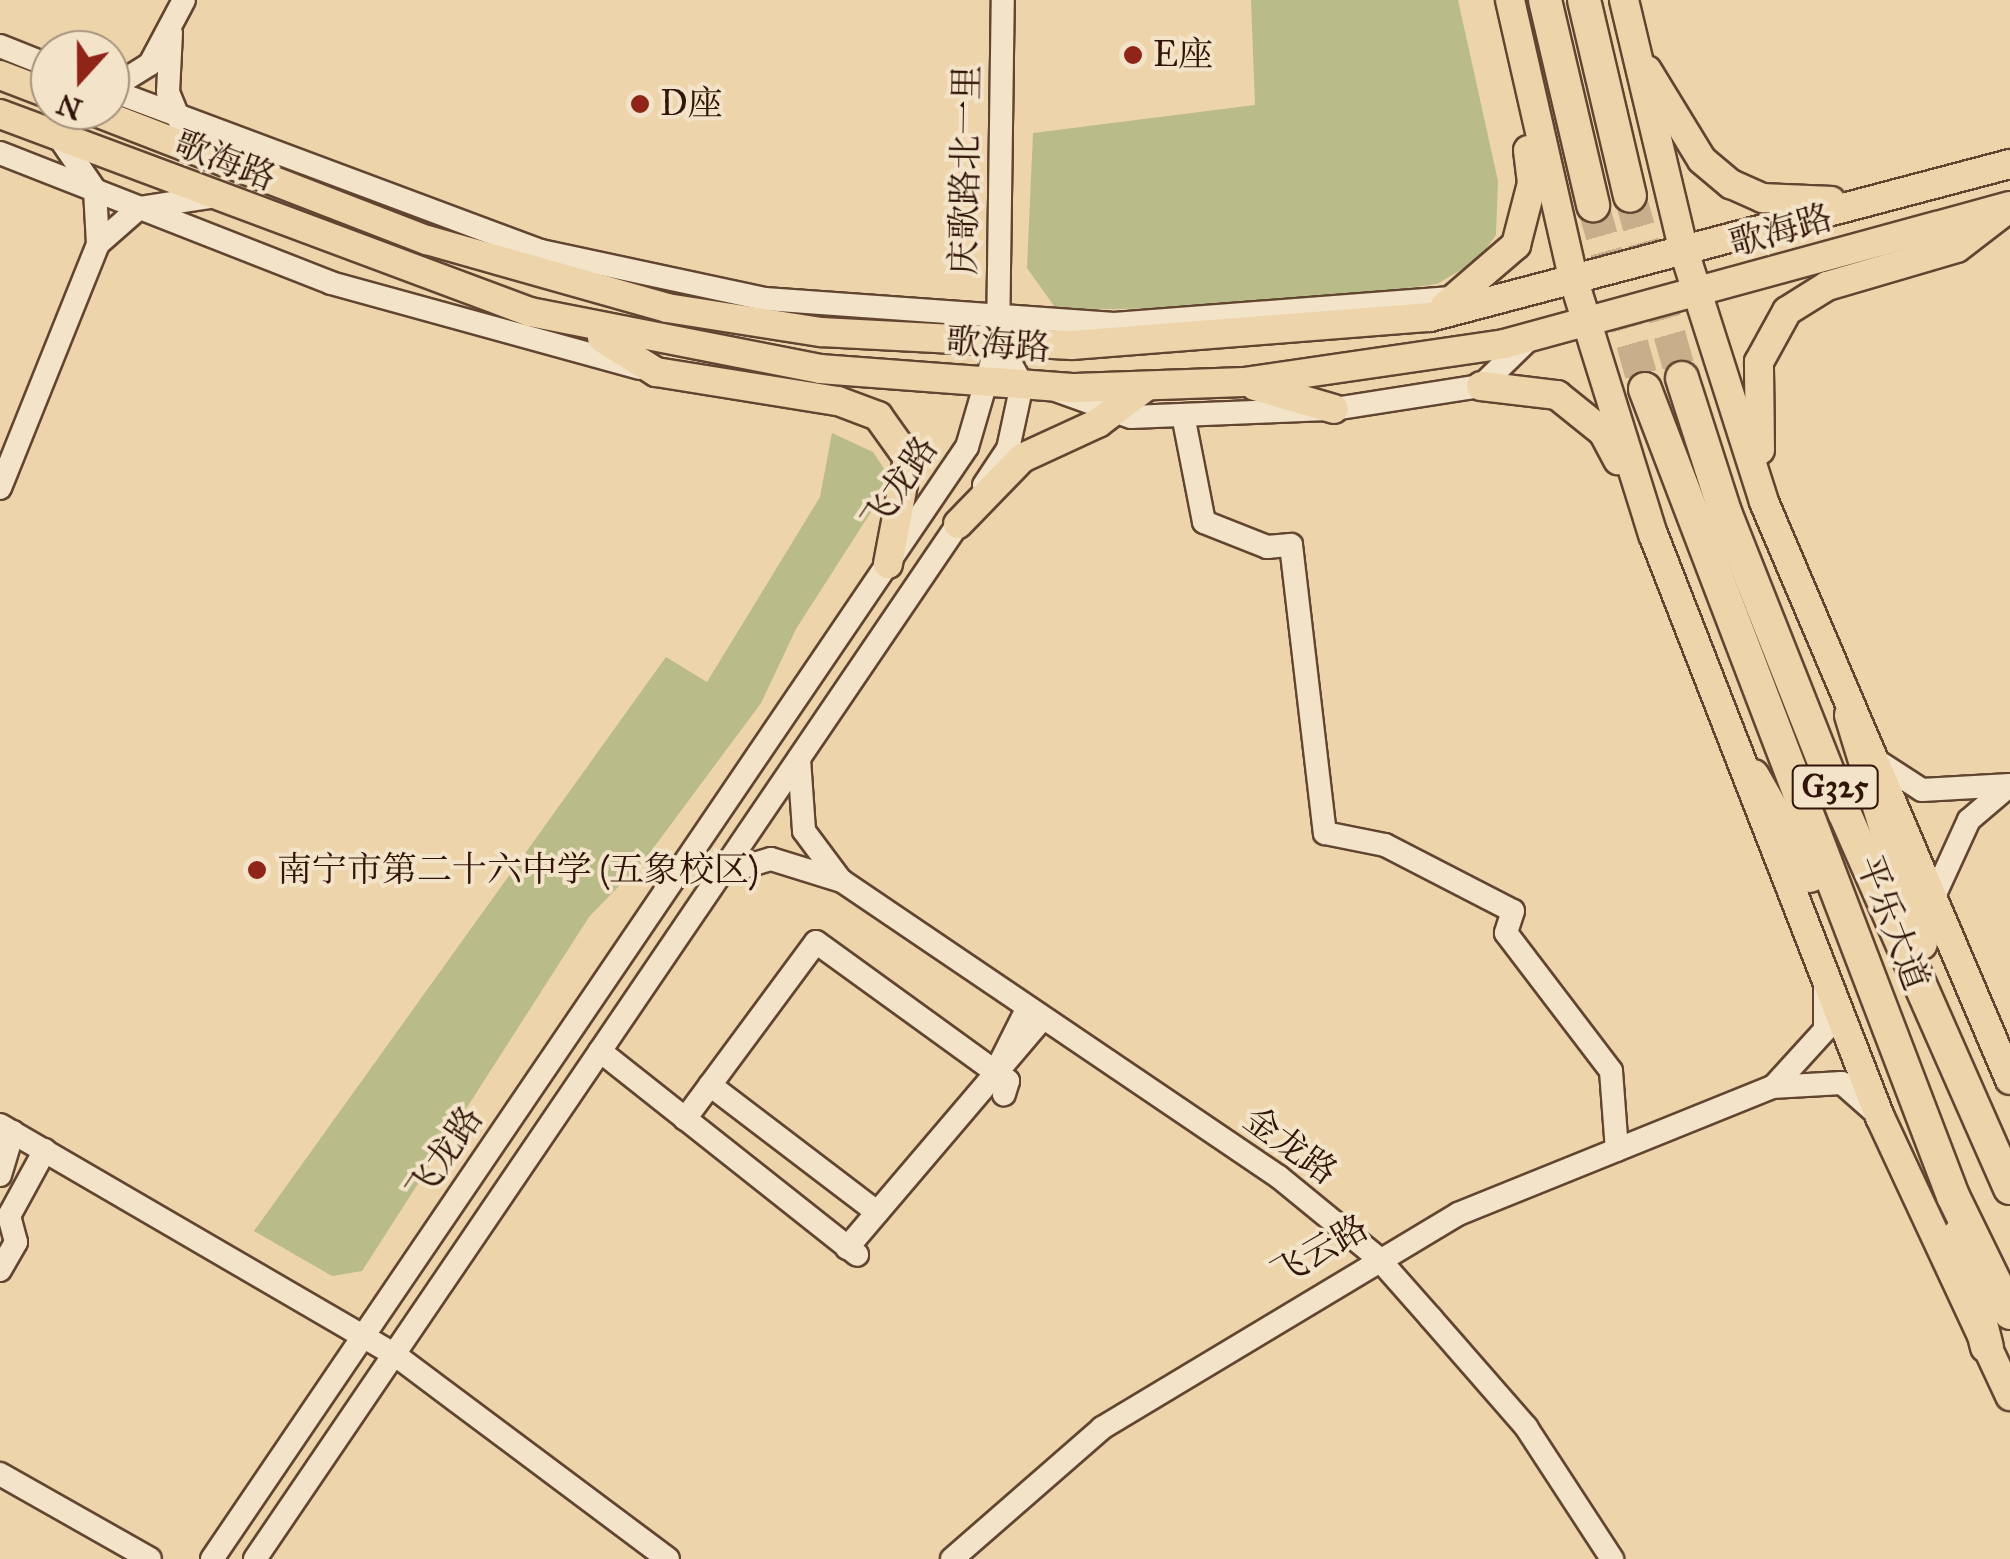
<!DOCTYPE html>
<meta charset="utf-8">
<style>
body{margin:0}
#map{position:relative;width:2010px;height:1559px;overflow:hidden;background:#edd4aa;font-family:"IM FELL Great Primer","Noto Serif SC",serif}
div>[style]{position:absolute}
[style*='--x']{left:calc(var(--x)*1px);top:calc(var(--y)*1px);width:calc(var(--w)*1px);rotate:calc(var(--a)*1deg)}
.green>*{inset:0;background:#b9bc88}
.highway-tunnel>*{height:32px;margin-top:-16px;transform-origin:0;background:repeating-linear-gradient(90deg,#c8ae8a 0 32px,transparent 0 48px)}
.roads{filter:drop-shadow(2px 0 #614531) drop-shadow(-2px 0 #614531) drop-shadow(0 2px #614531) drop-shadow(0 -2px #614531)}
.minor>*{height:22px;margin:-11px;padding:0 11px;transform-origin:11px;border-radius:11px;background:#f3e3c8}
.major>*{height:28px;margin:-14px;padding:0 14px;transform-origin:14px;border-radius:14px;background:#edd4aa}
.highway>*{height:32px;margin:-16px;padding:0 16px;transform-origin:16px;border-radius:16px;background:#edd4aa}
.dots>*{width:28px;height:28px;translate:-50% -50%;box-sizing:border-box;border:5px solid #f3e3c8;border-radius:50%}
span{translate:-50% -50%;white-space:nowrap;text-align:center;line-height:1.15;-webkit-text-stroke:8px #f3e3c8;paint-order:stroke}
.shield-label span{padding:2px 8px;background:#f3e3c8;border:2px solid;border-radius:8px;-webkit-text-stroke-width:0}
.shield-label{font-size:32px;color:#321509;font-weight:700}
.poi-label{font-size:35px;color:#321509}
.left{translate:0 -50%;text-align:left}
.street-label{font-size:35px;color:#321509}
.north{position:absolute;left:30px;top:30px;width:100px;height:100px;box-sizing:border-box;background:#f3e3c8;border:2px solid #a6917c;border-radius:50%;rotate:201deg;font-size:28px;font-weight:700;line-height:40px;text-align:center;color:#321509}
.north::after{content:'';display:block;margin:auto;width:35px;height:45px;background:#8f2418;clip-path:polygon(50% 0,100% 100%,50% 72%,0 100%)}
</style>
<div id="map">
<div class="green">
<div style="clip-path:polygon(1251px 0,1458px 0,1498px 181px,1496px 235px,1478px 260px,1437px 284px,1279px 306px,1057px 310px,1027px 268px,1033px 133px,1255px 105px)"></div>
<div style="clip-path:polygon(832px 433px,873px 452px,889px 476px,878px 501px,796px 629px,761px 703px,646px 858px,589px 917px,362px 1271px,332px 1276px,254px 1231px,666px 657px,707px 682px,820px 497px)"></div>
</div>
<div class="highway-tunnel">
<div style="--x:1630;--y:196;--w:189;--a:74.1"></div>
<div style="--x:1593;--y:205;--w:191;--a:74.2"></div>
</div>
<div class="roads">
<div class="minor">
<div style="--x:171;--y:33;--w:59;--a:92.9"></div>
<div style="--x:168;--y:92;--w:32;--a:68"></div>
<div style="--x:0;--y:46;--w:54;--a:21.8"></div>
<div style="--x:110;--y:89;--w:47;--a:-32"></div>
<div style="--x:150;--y:64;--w:72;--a:-62"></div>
<div style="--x:110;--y:90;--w:460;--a:20.5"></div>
<div style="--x:541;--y:251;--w:229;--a:12.1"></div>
<div style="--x:765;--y:299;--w:350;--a:4.1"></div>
<div style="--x:1114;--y:324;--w:354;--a:-4.4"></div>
<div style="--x:0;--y:153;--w:356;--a:21.4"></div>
<div style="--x:331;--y:283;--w:320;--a:15.4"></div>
<div style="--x:98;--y:244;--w:55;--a:-41.3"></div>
<div style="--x:139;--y:208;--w:71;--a:-8.9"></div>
<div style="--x:1058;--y:391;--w:77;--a:19.6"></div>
<div style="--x:1131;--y:417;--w:203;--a:-2.3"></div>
<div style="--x:1334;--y:409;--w:149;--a:-8.9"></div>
<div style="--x:1481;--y:386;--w:69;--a:-44.4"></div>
<div style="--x:1183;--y:415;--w:109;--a:78.9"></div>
<div style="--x:1204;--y:522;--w:68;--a:21.6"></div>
<div style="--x:1267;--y:547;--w:24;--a:-5"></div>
<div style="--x:1291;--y:545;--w:290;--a:83.3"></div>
<div style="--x:1325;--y:833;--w:61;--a:11.3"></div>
<div style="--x:1385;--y:845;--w:144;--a:27.3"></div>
<div style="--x:1513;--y:911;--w:23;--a:108"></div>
<div style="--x:1506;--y:933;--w:173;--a:52.7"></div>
<div style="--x:1611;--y:1071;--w:79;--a:85.7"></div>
<div style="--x:984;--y:485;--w:43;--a:-56.3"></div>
<div style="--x:1008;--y:449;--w:66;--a:-77.8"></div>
<div style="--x:1022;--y:384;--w:49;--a:-119.2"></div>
<div style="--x:0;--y:488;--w:263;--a:-68.1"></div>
<div style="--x:98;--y:244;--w:54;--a:-93.2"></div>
<div style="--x:95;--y:190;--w:65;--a:-124.4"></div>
<div style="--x:799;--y:759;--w:72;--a:86"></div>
<div style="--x:804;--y:831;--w:59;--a:53.3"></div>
<div style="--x:1874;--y:759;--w:57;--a:32.9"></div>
<div style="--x:1922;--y:790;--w:88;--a:-3.3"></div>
<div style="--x:720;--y:874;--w:53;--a:-16.4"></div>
<div style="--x:771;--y:859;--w:74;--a:17.2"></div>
<div style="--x:842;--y:881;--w:528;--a:34.11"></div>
<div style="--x:1279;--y:1177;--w:128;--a:39.3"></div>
<div style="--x:1378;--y:1258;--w:80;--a:48.5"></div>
<div style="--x:1431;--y:1318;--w:145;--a:48.9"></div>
<div style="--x:1526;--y:1427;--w:158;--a:56.9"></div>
<div style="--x:1936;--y:892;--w:79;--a:-65.4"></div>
<div style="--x:1969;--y:820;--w:46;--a:-40.6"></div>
<div style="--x:600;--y:1051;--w:328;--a:38.4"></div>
<div style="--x:996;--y:1071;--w:69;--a:-63.4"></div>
<div style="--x:710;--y:1085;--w:210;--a:37.3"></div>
<div style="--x:1775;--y:1085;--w:74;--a:-47.7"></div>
<div style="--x:1825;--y:1030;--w:41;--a:-90"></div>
<div style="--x:685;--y:1119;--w:220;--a:-53.5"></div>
<div style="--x:816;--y:942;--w:237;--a:35.9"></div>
<div style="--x:1008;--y:1081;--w:14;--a:107"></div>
<div style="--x:0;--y:1125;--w:456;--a:30.2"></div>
<div style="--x:394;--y:1354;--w:342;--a:36.8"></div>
<div style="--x:0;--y:1175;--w:45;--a:-73.2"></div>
<div style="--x:847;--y:1248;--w:301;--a:-49.6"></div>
<div style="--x:0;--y:1270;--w:32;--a:-60"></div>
<div style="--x:16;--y:1242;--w:27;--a:-105"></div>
<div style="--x:9;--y:1216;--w:75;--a:-61.4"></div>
<div style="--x:0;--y:1474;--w:172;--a:29.5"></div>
<div style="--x:212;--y:1559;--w:1344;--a:-55.83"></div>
<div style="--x:967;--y:447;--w:110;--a:-73.7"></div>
<div style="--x:998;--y:341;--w:341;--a:-89.2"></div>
<div style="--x:255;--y:1559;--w:1267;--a:-55.81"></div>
<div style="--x:952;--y:1559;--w:199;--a:-41.1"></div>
<div style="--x:1102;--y:1428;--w:415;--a:-31"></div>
<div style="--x:1458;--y:1214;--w:339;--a:-22"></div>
<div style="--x:1772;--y:1087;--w:70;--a:-3.3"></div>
<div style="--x:1842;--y:1083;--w:45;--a:41.4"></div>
</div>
<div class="major">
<div style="--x:1510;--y:0;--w:288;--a:77.2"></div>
<div style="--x:1574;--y:281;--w:265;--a:72.7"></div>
<div style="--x:1653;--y:534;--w:626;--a:68.73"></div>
<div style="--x:1880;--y:1117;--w:308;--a:65"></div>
<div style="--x:1624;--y:0;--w:258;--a:76.6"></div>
<div style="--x:1684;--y:251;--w:263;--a:72.3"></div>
<div style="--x:1764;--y:502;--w:628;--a:66.95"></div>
<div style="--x:1647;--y:70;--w:105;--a:58.6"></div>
<div style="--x:1702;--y:160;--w:38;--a:40"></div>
<div style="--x:1731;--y:184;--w:35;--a:24"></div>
<div style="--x:1763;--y:198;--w:68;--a:2.5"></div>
<div style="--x:0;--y:75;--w:53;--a:20.8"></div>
<div style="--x:91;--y:110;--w:360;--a:21.2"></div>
<div style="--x:427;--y:240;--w:249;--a:15.8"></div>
<div style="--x:667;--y:308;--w:156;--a:8.9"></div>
<div style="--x:821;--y:332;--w:251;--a:3"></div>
<div style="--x:1072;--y:345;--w:359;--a:-4.5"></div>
<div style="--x:1430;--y:317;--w:600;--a:-14.78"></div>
<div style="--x:0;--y:114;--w:566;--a:20.48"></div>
<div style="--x:530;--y:312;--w:296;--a:11.1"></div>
<div style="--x:820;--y:369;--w:256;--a:4.3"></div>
<div style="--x:1075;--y:388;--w:169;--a:-2"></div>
<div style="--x:1244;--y:382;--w:263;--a:-8.3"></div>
<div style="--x:1504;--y:344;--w:524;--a:-15.26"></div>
<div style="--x:1445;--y:306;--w:94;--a:-40.7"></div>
<div style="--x:1516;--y:245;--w:64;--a:-75.5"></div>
<div style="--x:1532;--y:183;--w:33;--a:-97"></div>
<div style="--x:602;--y:338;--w:64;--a:32.2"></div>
<div style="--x:656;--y:372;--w:184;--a:9.1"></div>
<div style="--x:838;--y:401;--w:43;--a:20.6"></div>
<div style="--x:878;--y:416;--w:52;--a:54.5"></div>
<div style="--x:908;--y:458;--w:108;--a:100.7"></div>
<div style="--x:1255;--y:386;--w:82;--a:16.2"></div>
<div style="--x:1481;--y:386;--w:77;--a:6.8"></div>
<div style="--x:1557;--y:395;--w:59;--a:38.8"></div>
<div style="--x:1603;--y:432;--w:32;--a:62"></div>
<div style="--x:1760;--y:450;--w:88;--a:-90.7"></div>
<div style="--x:1759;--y:362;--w:58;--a:-61.2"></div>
<div style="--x:1787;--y:311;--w:47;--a:-32"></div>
<div style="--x:1827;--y:286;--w:135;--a:-16.3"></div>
<div style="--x:1957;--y:248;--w:66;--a:-37.6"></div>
<div style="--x:958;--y:524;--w:92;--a:-45.9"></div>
<div style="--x:1022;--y:458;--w:84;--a:-24.7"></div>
<div style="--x:1098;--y:423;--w:61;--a:-37.1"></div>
</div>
<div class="highway">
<div style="--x:1545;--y:0;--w:211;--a:76.8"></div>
<div style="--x:1584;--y:0;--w:201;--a:76.8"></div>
<div style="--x:1682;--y:378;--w:141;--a:72.2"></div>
<div style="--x:1725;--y:512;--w:323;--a:68.4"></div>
<div style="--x:1844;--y:812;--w:411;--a:66.2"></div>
<div style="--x:1645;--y:389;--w:864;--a:69.11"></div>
<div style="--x:1953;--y:1196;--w:130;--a:64"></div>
<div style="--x:1851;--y:715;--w:239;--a:73"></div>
<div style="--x:1753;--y:776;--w:115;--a:60.3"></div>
<div style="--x:1959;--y:1235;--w:115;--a:76"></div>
</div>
</div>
<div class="dots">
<div style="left:1133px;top:55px;background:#8f2418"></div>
<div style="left:640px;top:104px;background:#8f2418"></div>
<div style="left:257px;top:870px;background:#8f2418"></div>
</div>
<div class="shield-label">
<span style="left:1835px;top:787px">G325</span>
</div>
<div class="poi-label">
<span class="left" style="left:1153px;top:55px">E座</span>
<span class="left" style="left:660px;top:104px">D座</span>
<span class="left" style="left:277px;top:870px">南宁市第二十六中学 (五象校区)</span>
</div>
<div class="street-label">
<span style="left:225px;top:161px;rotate:21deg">歌海路</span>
<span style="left:966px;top:170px;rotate:-89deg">庆歌路北一里</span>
<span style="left:1781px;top:231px;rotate:-16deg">歌海路</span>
<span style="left:998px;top:345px;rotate:4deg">歌海路</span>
<span style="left:900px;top:484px;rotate:-56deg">飞龙路</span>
<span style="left:1892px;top:923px;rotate:69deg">平乐大道</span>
<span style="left:1290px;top:1146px;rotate:36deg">金龙路</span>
<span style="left:445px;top:1154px;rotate:-56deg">飞龙路</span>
<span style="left:1320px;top:1251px;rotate:-30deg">飞云路</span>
</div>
<div class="north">N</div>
</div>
